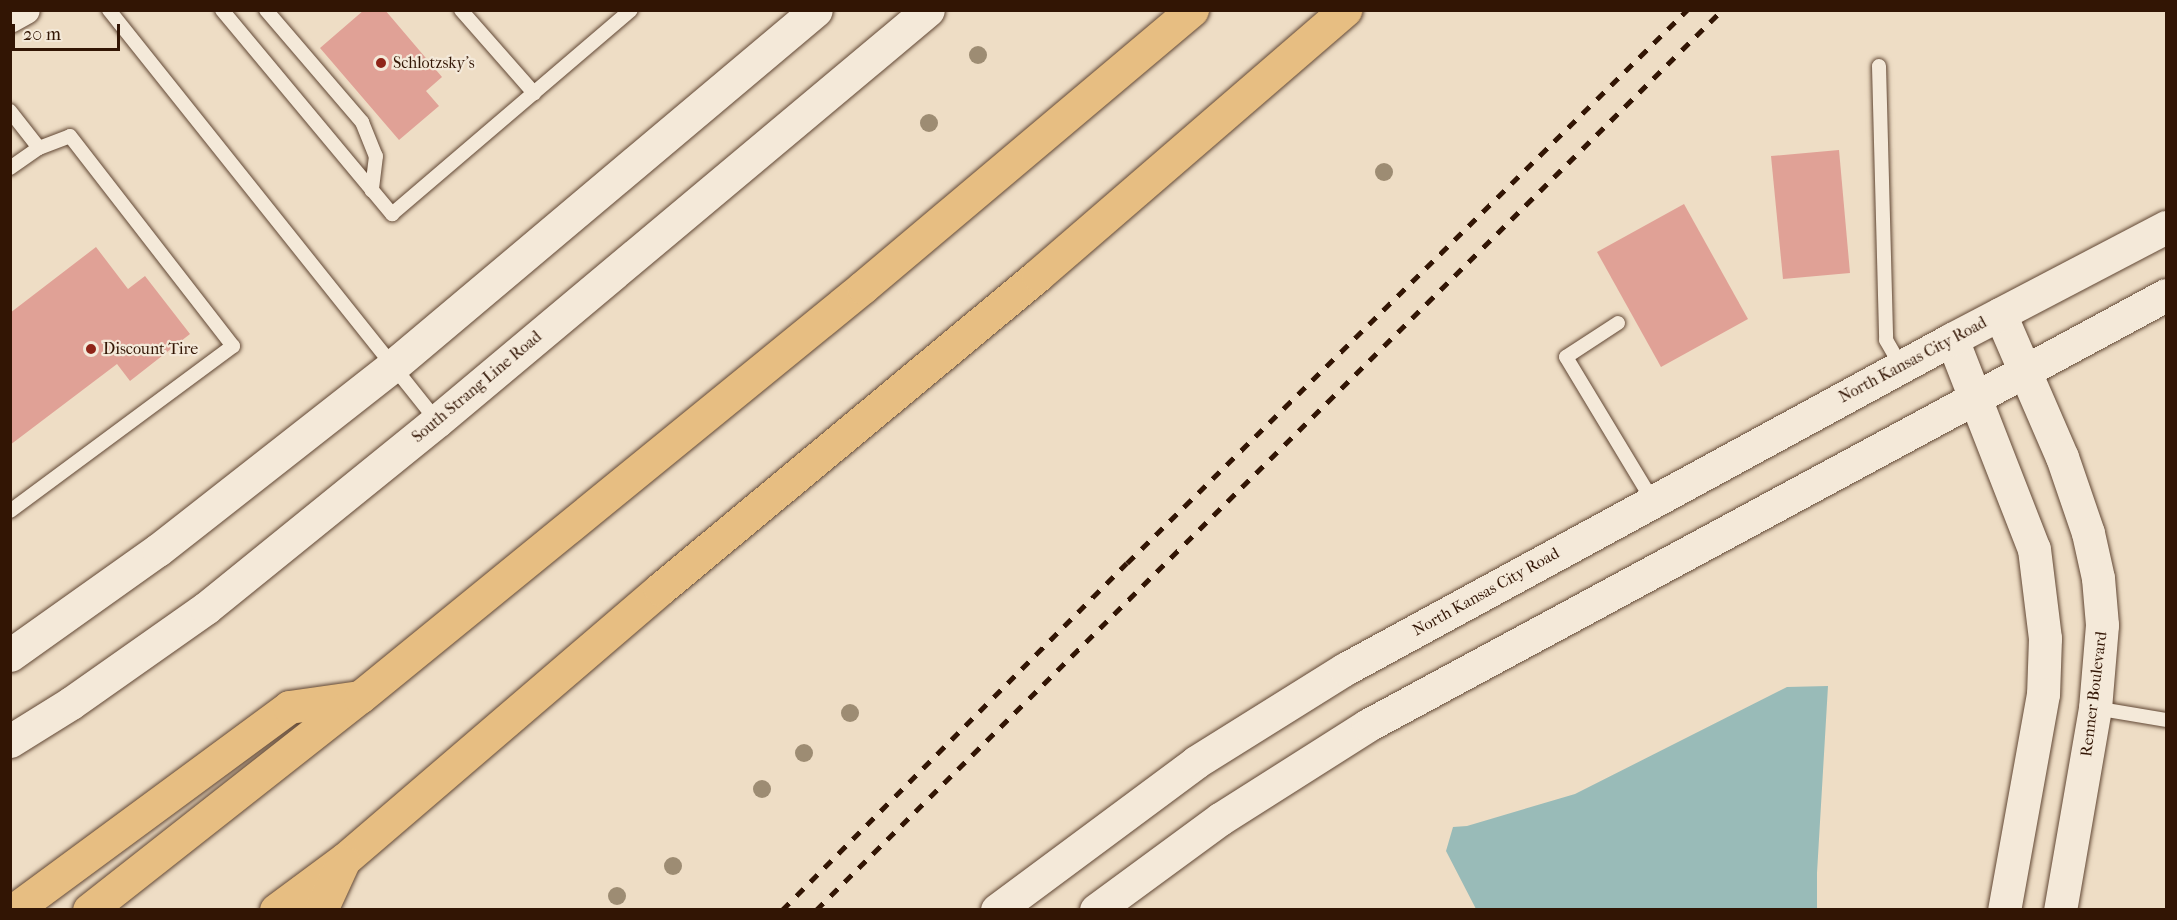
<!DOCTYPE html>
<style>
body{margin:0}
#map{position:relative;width:2177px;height:920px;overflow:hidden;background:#eeddc5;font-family:"IM FELL French Canon",serif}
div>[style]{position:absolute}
.water>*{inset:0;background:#99bbb8}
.building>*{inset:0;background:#e0a196}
.roads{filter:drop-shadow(0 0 2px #614734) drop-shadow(0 0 2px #614734)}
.lane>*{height:14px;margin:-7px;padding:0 7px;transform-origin:7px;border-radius:7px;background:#f4e9d9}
.street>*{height:28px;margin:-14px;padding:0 14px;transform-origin:14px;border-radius:14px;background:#f4e9d9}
.secondary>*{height:33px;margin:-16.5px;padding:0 16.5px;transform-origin:16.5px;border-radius:16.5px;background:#f4e9d9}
.highway>*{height:33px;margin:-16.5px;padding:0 16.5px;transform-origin:16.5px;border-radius:16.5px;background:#e7be82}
.rail>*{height:4.5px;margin-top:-2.25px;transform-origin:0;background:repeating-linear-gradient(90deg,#321504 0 10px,transparent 0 20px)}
.trees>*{width:18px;height:18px;margin:-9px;border-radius:50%;background:#9d8c73}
.dots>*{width:16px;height:16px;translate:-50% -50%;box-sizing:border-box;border:3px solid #f4e9d9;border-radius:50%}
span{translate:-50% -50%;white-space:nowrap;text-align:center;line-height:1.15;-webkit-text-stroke:4.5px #f4e9d9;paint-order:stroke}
.poi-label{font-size:16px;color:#321504}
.left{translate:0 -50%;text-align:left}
.street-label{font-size:16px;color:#321504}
.frame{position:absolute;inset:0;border:12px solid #321504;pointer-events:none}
.scale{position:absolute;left:12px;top:24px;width:108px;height:27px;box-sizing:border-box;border:3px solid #321504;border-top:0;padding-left:8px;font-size:18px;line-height:21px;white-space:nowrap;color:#321504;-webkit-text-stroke:4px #f4e9d9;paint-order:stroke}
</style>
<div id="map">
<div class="water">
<div style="clip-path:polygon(1828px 686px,1817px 873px,1817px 909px,1476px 909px,1446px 851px,1453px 827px,1467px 826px,1575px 794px,1787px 687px)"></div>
</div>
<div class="building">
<div style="clip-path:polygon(364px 10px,385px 10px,442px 77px,426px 91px,439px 106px,399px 140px,320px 48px)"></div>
<div style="clip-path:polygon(1839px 150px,1850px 273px,1783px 279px,1771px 156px)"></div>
<div style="clip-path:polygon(1684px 204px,1748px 319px,1661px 367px,1597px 252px)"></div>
<div style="clip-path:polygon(96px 247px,128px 289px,145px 276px,190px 334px,130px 381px,117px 364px,10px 445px,10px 313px)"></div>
</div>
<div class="roads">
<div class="lane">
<div style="left:109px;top:10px;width:526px;rotate:51.41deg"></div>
<div style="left:222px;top:10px;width:266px;rotate:50.2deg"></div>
<div style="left:392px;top:214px;width:314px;rotate:-40.5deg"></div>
<div style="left:266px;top:10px;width:148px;rotate:49.4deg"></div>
<div style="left:362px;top:122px;width:37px;rotate:68deg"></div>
<div style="left:376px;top:156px;width:35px;rotate:97deg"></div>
<div style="left:461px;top:10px;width:111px;rotate:48.7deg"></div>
<div style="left:1879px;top:66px;width:274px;rotate:88.5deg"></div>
<div style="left:1886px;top:340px;width:30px;rotate:60deg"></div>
<div style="left:10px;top:111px;width:47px;rotate:51.9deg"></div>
<div style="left:10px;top:168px;width:35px;rotate:-35deg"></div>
<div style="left:39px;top:148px;width:33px;rotate:-21deg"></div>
<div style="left:70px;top:136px;width:266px;rotate:52.2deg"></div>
<div style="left:233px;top:346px;width:277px;rotate:143.5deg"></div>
<div style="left:1618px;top:323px;width:62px;rotate:146.8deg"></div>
<div style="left:1566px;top:357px;width:168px;rotate:58.9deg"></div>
<div style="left:2095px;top:708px;width:72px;rotate:9.6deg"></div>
</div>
<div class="street">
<div style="left:10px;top:19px;width:18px;rotate:-29deg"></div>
</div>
<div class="secondary">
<div style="left:2000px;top:314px;width:156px;rotate:66.6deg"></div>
<div style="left:2062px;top:457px;width:80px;rotate:71.1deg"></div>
<div style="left:2088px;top:533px;width:46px;rotate:77.5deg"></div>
<div style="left:2098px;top:578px;width:47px;rotate:85.1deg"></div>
<div style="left:2102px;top:625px;width:83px;rotate:94.8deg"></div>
<div style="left:2095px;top:708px;width:205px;rotate:99.8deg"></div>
<div style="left:1952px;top:339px;width:225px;rotate:68.7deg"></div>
<div style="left:2034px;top:549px;width:90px;rotate:83deg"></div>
<div style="left:2045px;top:638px;width:56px;rotate:92deg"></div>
<div style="left:2043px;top:694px;width:219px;rotate:100.2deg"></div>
<div style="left:10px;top:655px;width:181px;rotate:-35.4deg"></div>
<div style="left:158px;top:550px;width:300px;rotate:-38.1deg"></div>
<div style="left:394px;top:365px;width:551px;rotate:-40.07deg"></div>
<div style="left:10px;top:741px;width:72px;rotate:-31.9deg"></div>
<div style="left:71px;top:703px;width:165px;rotate:-35.1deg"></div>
<div style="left:206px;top:608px;width:297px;rotate:-39deg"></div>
<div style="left:437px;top:421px;width:640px;rotate:-39.93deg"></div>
<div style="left:997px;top:910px;width:248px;rotate:-36.6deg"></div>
<div style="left:1196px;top:762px;width:176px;rotate:-32deg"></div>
<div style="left:1345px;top:669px;width:691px;rotate:-28.53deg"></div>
<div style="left:1952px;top:339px;width:242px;rotate:-27.6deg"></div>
<div style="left:1096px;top:910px;width:154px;rotate:-36.3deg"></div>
<div style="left:1220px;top:819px;width:175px;rotate:-32.4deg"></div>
<div style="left:1368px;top:725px;width:906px;rotate:-28.32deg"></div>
</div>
<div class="highway">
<div style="left:14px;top:910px;width:342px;rotate:-36.4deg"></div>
<div style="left:289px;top:707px;width:71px;rotate:-8.1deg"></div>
<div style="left:89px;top:910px;width:345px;rotate:-38.2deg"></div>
<div style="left:360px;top:697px;width:649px;rotate:-39.18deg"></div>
<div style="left:863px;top:287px;width:430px;rotate:-40.1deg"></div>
<div style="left:276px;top:910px;width:86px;rotate:-36.5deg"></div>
<div style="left:345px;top:859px;width:415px;rotate:-40.6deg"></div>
<div style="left:660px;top:589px;width:491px;rotate:-39.7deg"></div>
<div style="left:1038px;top:275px;width:406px;rotate:-40.8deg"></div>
<div style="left:321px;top:910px;width:53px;rotate:-65.4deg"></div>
</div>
</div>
<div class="rail">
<div style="left:782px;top:910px;width:489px;rotate:-45.2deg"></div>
<div style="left:1127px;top:563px;width:787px;rotate:-44.64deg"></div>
<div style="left:816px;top:910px;width:1277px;rotate:-44.81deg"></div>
</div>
<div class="trees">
<div style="left:978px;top:55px"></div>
<div style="left:929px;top:123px"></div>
<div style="left:1384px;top:172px"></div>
<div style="left:850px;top:713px"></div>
<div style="left:804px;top:753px"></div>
<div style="left:762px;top:789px"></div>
<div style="left:673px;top:866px"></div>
<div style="left:617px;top:896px"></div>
</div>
<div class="dots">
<div style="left:381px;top:63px;background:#8f2418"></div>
<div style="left:91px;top:349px;background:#8f2418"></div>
</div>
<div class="poi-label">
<span class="left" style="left:393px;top:63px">Schlotzsky's</span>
<span class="left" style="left:103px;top:349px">Discount Tire</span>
</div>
<div class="street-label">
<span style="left:1913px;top:360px;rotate:-28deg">North Kansas City Road</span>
<span style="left:477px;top:387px;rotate:-40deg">South Strang Line Road</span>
<span style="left:1486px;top:592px;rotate:-29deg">North Kansas City Road</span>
<span style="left:2094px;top:694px;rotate:-83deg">Renner Boulevard</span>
</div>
<div class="frame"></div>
<div class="scale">20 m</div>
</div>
